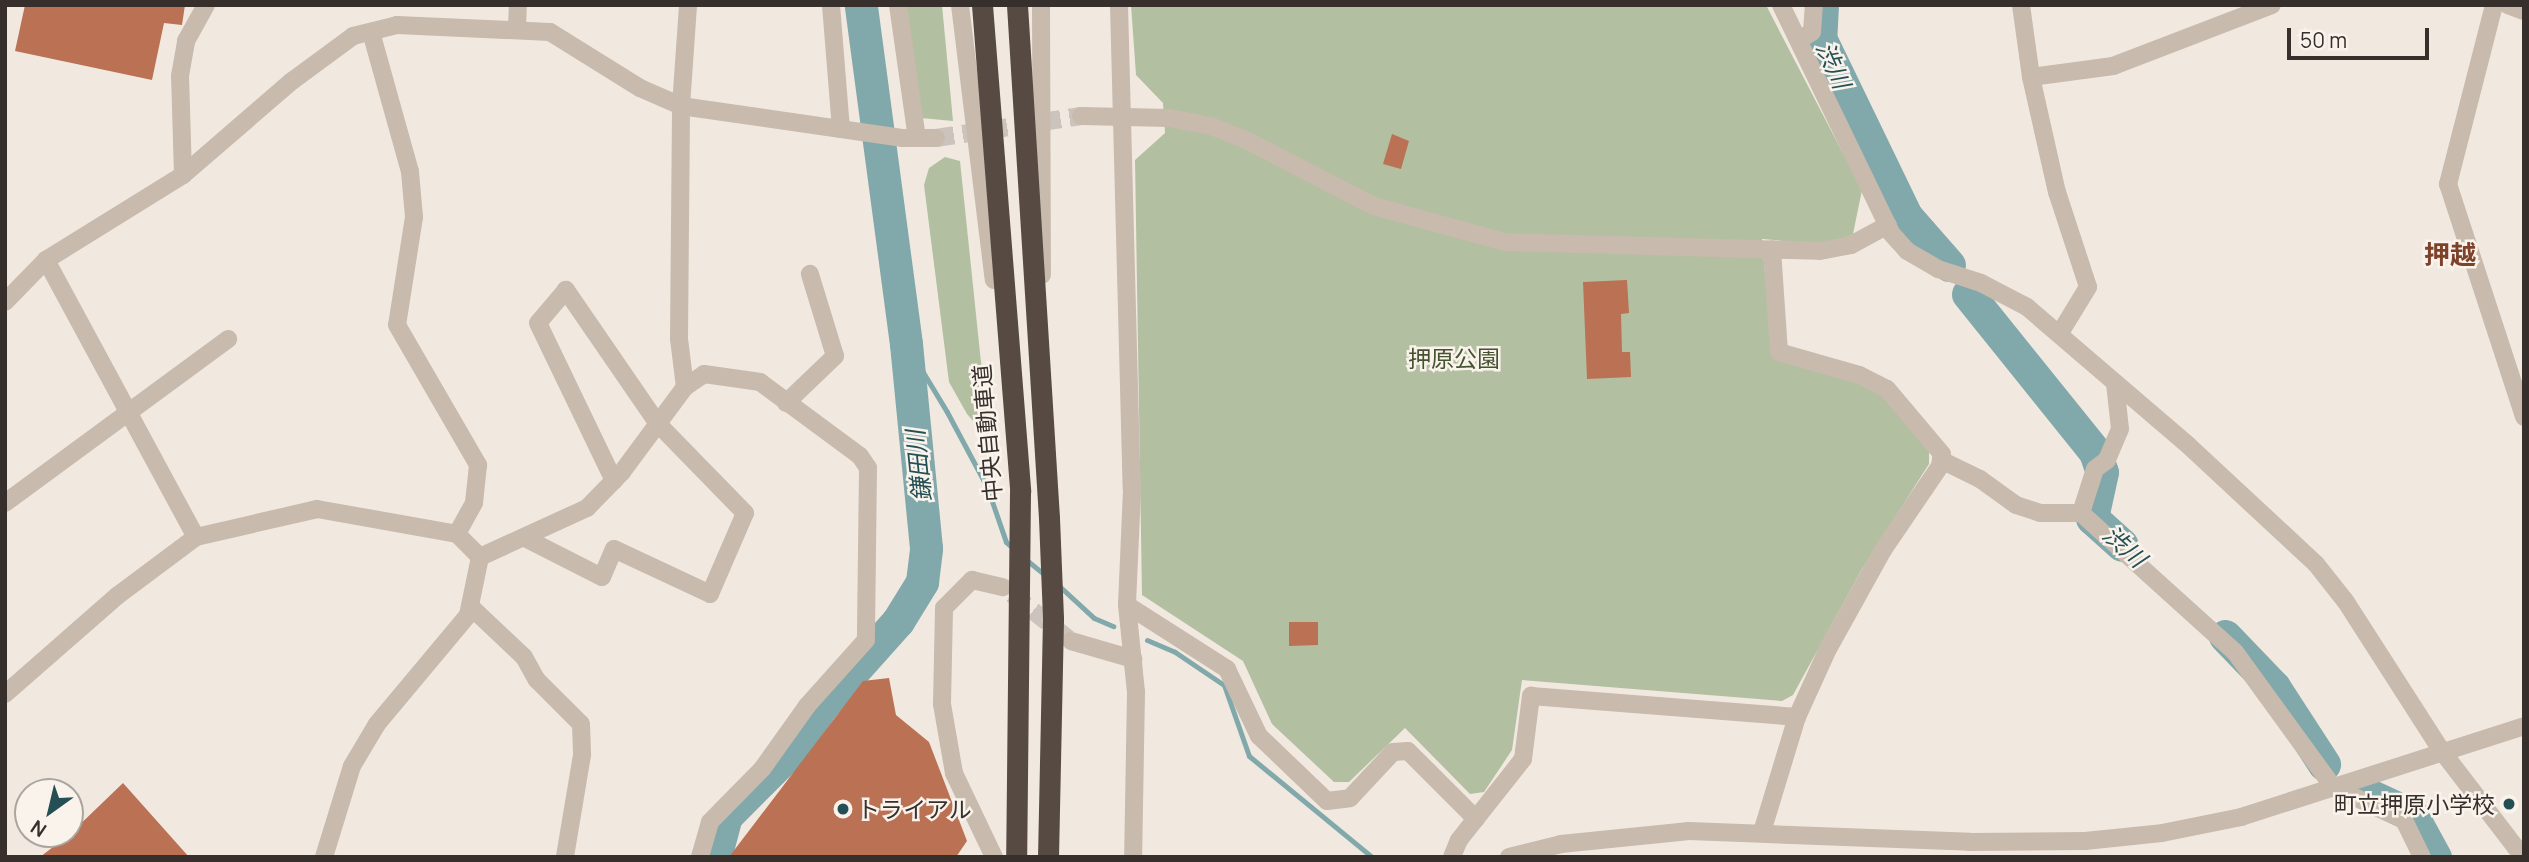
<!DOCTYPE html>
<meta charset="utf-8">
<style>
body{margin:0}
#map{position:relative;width:2529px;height:862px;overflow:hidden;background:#f1e9e0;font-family:Manrope,"Noto Sans JP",sans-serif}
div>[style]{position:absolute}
.green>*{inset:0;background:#b3bfa1}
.stream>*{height:5px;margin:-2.5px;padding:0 2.5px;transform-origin:2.5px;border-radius:2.5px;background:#81a8ab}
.river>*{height:33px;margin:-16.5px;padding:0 16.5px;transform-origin:16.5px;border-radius:16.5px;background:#81a8ab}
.building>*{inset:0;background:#ba7154}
.minor-tunnel>*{height:18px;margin-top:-9px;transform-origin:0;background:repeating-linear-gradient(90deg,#ccc4bc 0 18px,transparent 0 27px)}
.minor>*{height:18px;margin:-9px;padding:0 9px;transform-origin:9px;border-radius:9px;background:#c8baac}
.highway>*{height:21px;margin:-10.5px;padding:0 10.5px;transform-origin:10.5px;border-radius:10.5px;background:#574a43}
.dots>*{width:19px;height:19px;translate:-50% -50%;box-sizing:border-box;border:4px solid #f9f3ec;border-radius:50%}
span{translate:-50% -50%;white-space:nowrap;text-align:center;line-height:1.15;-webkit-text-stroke:5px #f9f3ec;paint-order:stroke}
.park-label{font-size:23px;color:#455331}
.street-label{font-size:23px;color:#372f2b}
.poi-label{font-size:23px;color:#372f2b}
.right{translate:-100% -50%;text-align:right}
.left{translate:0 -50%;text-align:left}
.water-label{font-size:24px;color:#244f55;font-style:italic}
.quarter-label{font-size:26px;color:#7e422b;font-weight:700}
.frame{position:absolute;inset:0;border:7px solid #372f2b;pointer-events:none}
.north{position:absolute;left:14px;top:778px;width:70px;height:70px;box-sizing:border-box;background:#f9f3ec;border:2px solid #aba59f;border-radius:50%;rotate:214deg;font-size:19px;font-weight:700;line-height:28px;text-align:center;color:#372f2b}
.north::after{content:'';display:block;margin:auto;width:24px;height:32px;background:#244f55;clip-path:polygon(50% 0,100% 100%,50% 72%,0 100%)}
.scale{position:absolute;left:2287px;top:28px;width:142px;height:32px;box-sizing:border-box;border:4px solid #372f2b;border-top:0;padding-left:9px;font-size:21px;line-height:24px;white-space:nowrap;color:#372f2b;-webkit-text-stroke:5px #f9f3ec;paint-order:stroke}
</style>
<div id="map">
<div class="green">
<div style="clip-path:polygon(905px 5px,942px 5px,953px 121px,921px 118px)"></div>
<div style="clip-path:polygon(1131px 5px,1766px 5px,1862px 190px,1853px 234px,1830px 245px,1762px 239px,1772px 355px,1865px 383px,1887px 394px,1929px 450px,1929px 464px,1862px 569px,1793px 695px,1782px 701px,1522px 680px,1512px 750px,1484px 792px,1470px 794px,1405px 728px,1349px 782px,1334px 782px,1272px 724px,1243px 661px,1142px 595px,1135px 160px,1165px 133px,1163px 103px,1136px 75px)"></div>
<div style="clip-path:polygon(945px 157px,960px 161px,989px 439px,967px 414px,949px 382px,924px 185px,929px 168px)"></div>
</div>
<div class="stream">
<div style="left:906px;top:344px;width:79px;rotate:58.9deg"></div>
<div style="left:947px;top:412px;width:85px;rotate:61.9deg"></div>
<div style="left:987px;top:487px;width:58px;rotate:70.9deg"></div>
<div style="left:1006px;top:542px;width:11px;rotate:41deg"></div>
<div style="left:1024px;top:558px;width:26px;rotate:39deg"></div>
<div style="left:1057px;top:584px;width:50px;rotate:42.6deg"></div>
<div style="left:1094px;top:618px;width:21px;rotate:23deg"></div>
<div style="left:1147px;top:640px;width:30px;rotate:23deg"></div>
<div style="left:1175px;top:652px;width:59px;rotate:34deg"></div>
<div style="left:1224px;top:685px;width:75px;rotate:70.6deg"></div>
<div style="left:1249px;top:756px;width:159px;rotate:39.4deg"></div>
</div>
<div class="river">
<div style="left:1822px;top:5px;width:33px;rotate:93deg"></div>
<div style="left:1820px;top:38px;width:198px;rotate:64.2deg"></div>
<div style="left:1906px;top:216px;width:65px;rotate:48.7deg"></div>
<div style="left:1968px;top:294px;width:203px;rotate:51.2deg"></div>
<div style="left:2095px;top:452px;width:21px;rotate:71deg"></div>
<div style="left:2102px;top:472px;width:47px;rotate:102.3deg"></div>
<div style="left:2092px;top:518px;width:40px;rotate:42deg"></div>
<div style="left:2225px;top:636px;width:71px;rotate:46.1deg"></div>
<div style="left:2274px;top:687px;width:92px;rotate:57deg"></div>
<div style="left:2369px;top:795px;width:47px;rotate:24.9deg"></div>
<div style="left:2412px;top:815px;width:48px;rotate:61.3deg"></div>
<div style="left:715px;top:857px;width:42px;rotate:-75deg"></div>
<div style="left:726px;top:816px;width:88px;rotate:-45deg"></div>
<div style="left:788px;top:754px;width:59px;rotate:-54.7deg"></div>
<div style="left:822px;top:706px;width:114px;rotate:-48.2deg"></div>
<div style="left:898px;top:621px;width:46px;rotate:-58.4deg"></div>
<div style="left:922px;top:582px;width:34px;rotate:-83deg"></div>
<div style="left:926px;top:548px;width:205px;rotate:-95.6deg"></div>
<div style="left:906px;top:344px;width:342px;rotate:-97.6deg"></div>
</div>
<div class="building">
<div style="clip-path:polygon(25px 5px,185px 5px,182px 25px,164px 23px,152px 80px,15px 51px)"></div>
<div style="clip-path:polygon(1392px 134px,1409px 141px,1401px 169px,1383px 164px)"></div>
<div style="clip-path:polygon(1627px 280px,1629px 313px,1621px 314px,1622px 352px,1630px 352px,1631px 377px,1587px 379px,1583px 282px)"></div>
<div style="clip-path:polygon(1289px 622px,1318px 622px,1318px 645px,1289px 646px)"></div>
<div style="clip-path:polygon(889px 678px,896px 715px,929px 742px,967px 841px,956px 857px,729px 857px,863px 681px)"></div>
<div style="clip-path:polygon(123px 783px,189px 857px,40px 857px,70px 834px)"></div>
</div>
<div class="minor-tunnel">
<div style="left:936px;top:138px;width:147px;rotate:-8.6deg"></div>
<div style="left:1012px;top:594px;width:75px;rotate:38.5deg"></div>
</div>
<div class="minor">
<div style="left:831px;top:5px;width:124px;rotate:85.4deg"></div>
<div style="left:898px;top:5px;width:134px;rotate:81.9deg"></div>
<div style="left:960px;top:5px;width:277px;rotate:83deg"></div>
<div style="left:1041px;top:5px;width:270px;rotate:89.8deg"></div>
<div style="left:1119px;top:5px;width:485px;rotate:88.5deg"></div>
<div style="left:1132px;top:490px;width:115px;rotate:92.5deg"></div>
<div style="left:1127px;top:605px;width:87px;rotate:84.1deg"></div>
<div style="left:1136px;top:692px;width:165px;rotate:91deg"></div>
<div style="left:1781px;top:5px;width:253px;rotate:64.2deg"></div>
<div style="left:1891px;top:233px;width:24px;rotate:48deg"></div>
<div style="left:1907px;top:251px;width:36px;rotate:30deg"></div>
<div style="left:1938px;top:269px;width:45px;rotate:18deg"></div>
<div style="left:1981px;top:283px;width:52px;rotate:27.6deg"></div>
<div style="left:2027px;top:307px;width:213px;rotate:40.6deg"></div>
<div style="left:2189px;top:446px;width:173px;rotate:42.9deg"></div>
<div style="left:2316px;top:564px;width:48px;rotate:51.7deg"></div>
<div style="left:2346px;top:602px;width:176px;rotate:57.3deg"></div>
<div style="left:2441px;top:750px;width:135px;rotate:52.5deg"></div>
<div style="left:2021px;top:5px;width:73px;rotate:82.1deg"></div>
<div style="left:2031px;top:77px;width:118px;rotate:77.3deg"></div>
<div style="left:2057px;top:192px;width:100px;rotate:71.9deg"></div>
<div style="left:2088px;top:287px;width:54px;rotate:121.3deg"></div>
<div style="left:2494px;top:5px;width:185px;rotate:104.4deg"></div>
<div style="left:2448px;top:184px;width:245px;rotate:71.9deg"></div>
<div style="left:2508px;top:5px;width:17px;rotate:21deg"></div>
<div style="left:517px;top:29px;width:24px;rotate:-88deg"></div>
<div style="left:371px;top:32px;width:145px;rotate:74.4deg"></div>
<div style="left:410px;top:172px;width:45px;rotate:84.9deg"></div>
<div style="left:414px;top:217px;width:109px;rotate:98.9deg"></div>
<div style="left:397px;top:325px;width:162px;rotate:59.9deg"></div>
<div style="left:478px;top:465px;width:38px;rotate:96deg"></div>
<div style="left:474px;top:503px;width:35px;rotate:119deg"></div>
<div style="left:1799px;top:40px;width:15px;rotate:-32deg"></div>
<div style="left:1812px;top:32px;width:27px;rotate:-86deg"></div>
<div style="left:2031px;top:77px;width:83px;rotate:-7.6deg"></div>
<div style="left:2113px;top:66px;width:170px;rotate:-21deg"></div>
<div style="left:1081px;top:116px;width:88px;rotate:1.3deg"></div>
<div style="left:1169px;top:118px;width:43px;rotate:10.8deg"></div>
<div style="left:1211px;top:126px;width:40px;rotate:22deg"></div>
<div style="left:1248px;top:141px;width:142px;rotate:27.3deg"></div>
<div style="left:1374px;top:206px;width:136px;rotate:15.4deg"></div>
<div style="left:1505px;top:242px;width:315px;rotate:1.6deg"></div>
<div style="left:1820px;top:251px;width:32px;rotate:-11deg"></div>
<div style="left:1851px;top:245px;width:42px;rotate:-28.4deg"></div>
<div style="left:183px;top:175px;width:99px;rotate:-91.7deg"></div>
<div style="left:180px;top:76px;width:36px;rotate:-80deg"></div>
<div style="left:186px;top:41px;width:41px;rotate:-60.9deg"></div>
<div style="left:46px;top:260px;width:315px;rotate:61.6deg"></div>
<div style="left:5px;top:302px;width:59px;rotate:-45.7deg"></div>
<div style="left:46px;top:260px;width:161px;rotate:-31.8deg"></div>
<div style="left:183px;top:175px;width:144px;rotate:-40.8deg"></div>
<div style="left:292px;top:81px;width:76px;rotate:-36.4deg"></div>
<div style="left:353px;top:36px;width:45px;rotate:-14deg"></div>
<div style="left:397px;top:25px;width:153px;rotate:2.6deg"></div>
<div style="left:550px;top:32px;width:106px;rotate:31.9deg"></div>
<div style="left:640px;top:88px;width:45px;rotate:23.7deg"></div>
<div style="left:681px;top:106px;width:223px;rotate:8.2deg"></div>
<div style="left:902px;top:138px;width:34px"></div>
<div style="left:2115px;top:383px;width:46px;rotate:83.8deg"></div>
<div style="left:2120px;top:429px;width:34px;rotate:113deg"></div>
<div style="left:2107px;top:460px;width:15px;rotate:143deg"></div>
<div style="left:2095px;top:469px;width:46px;rotate:107.7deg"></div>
<div style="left:2081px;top:513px;width:207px;rotate:42.1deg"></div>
<div style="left:2235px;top:652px;width:167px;rotate:54deg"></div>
<div style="left:2333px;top:787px;width:78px;rotate:24.9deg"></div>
<div style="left:2404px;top:820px;width:41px;rotate:64.1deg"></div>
<div style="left:685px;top:387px;width:23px;rotate:-34deg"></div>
<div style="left:704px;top:374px;width:57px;rotate:8.1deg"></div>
<div style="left:760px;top:382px;width:124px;rotate:36.5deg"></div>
<div style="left:860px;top:456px;width:14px;rotate:56deg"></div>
<div style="left:868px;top:468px;width:172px;rotate:90.7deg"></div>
<div style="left:866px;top:640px;width:89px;rotate:131.8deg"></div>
<div style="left:807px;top:706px;width:77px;rotate:125.5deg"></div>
<div style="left:762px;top:769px;width:74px;rotate:134.5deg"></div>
<div style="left:710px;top:822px;width:36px;rotate:106deg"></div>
<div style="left:786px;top:403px;width:68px;rotate:-43.8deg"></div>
<div style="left:835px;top:356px;width:86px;rotate:-107deg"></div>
<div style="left:1941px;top:460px;width:43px;rotate:26deg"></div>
<div style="left:1980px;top:479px;width:44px;rotate:35.8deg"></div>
<div style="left:2016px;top:505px;width:25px;rotate:18deg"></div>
<div style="left:2040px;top:513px;width:41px"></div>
<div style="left:5px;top:503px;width:277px;rotate:-36.3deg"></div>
<div style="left:525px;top:538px;width:86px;rotate:26.9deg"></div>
<div style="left:602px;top:577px;width:30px;rotate:-67deg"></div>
<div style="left:614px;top:549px;width:106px;rotate:25.1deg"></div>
<div style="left:710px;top:594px;width:88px;rotate:-66.6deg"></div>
<div style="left:745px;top:513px;width:124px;rotate:-134.3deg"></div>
<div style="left:658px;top:424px;width:163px;rotate:-124.5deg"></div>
<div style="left:566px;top:290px;width:43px;rotate:130.3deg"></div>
<div style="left:538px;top:323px;width:175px;rotate:64.3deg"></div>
<div style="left:1127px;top:605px;width:119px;rotate:32.6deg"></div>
<div style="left:1227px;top:669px;width:74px;rotate:64.5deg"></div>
<div style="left:1259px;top:736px;width:94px;rotate:43.7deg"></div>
<div style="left:1327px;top:801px;width:23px;rotate:-7deg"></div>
<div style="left:1350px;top:798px;width:63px;rotate:-46.9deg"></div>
<div style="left:1393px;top:752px;width:15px;rotate:-4deg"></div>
<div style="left:1408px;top:751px;width:96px;rotate:45deg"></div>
<div style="left:470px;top:606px;width:74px;rotate:43.4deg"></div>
<div style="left:524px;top:657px;width:26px;rotate:61deg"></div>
<div style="left:537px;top:680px;width:62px;rotate:45deg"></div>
<div style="left:581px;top:724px;width:31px;rotate:88deg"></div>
<div style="left:582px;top:755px;width:103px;rotate:99.5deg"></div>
<div style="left:1071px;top:641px;width:65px;rotate:16.2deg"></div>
<div style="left:5px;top:694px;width:149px;rotate:-41.2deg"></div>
<div style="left:117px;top:596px;width:99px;rotate:-36.8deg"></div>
<div style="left:196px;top:537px;width:124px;rotate:-13deg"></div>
<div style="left:317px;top:509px;width:142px;rotate:10.1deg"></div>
<div style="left:457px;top:534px;width:33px;rotate:45deg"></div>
<div style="left:1762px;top:832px;width:120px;rotate:-73.1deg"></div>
<div style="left:1797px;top:717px;width:72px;rotate:-65.6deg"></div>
<div style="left:1827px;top:651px;width:115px;rotate:-61deg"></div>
<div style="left:1883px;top:550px;width:102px;rotate:-55.8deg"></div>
<div style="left:1940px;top:466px;width:12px;rotate:-81deg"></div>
<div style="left:1942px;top:454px;width:85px;rotate:-130.2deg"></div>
<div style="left:1887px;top:389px;width:31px;rotate:-153deg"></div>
<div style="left:1859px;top:375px;width:83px;rotate:-164deg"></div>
<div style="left:1779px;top:352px;width:103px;rotate:-93.9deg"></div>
<div style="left:324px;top:857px;width:95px;rotate:-72.9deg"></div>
<div style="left:352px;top:766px;width:49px;rotate:-59.2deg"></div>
<div style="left:377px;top:724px;width:142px;rotate:-50.1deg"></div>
<div style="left:468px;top:615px;width:59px;rotate:-78.3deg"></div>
<div style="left:480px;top:557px;width:118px;rotate:-24.6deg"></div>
<div style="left:587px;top:508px;width:50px;rotate:-45.8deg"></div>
<div style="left:622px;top:472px;width:106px;rotate:-53.5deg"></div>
<div style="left:685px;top:387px;width:48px;rotate:-97.1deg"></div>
<div style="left:679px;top:339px;width:233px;rotate:-89.5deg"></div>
<div style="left:681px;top:106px;width:101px;rotate:-86deg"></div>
<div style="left:994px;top:857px;width:93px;rotate:-115.5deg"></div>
<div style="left:954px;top:773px;width:70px;rotate:-99.9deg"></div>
<div style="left:942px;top:704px;width:96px;rotate:-88.8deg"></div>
<div style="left:944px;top:608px;width:40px;rotate:-45deg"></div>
<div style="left:972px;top:580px;width:32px;rotate:13deg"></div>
<div style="left:1452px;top:857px;width:18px;rotate:-68deg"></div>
<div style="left:1459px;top:840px;width:103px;rotate:-51.7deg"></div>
<div style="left:1523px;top:759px;width:64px;rotate:-82.8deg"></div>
<div style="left:1531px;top:696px;width:267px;rotate:4.5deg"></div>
<div style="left:1509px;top:857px;width:54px;rotate:-14deg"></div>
<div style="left:1561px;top:844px;width:129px;rotate:-5.8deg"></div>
<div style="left:1689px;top:831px;width:281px;rotate:2.2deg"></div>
<div style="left:1970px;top:842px;width:115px;rotate:-0.5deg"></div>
<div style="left:2085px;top:841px;width:77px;rotate:-5.9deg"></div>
<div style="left:2162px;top:833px;width:81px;rotate:-11.4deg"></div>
<div style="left:2241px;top:817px;width:297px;rotate:-17.8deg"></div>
</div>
<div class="highway">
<div style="left:982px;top:5px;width:488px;rotate:85.5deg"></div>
<div style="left:1020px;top:492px;width:365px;rotate:90.6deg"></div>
<div style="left:1017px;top:5px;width:514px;rotate:86.43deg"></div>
<div style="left:1049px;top:518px;width:101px;rotate:87.7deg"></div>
<div style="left:1053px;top:619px;width:238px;rotate:91.2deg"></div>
</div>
<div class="dots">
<div style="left:2509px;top:804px;background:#244f55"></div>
<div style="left:843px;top:809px;background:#244f55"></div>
</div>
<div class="park-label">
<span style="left:1454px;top:358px">押原公園</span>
</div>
<div class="street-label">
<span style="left:987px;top:433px;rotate:-95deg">中央自動車道</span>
</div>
<div class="poi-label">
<span class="right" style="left:2495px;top:804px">町立押原小学校</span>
<span class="left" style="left:857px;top:809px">トライアル</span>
</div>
<div class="water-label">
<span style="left:1834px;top:65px;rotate:66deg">渋川</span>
<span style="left:918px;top:466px;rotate:-96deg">鎌田川</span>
<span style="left:2125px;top:546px;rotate:42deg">渋川</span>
</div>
<div class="quarter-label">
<span style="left:2450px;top:255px">押越</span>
</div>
<div class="frame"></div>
<div class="north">N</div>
<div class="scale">50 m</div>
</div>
